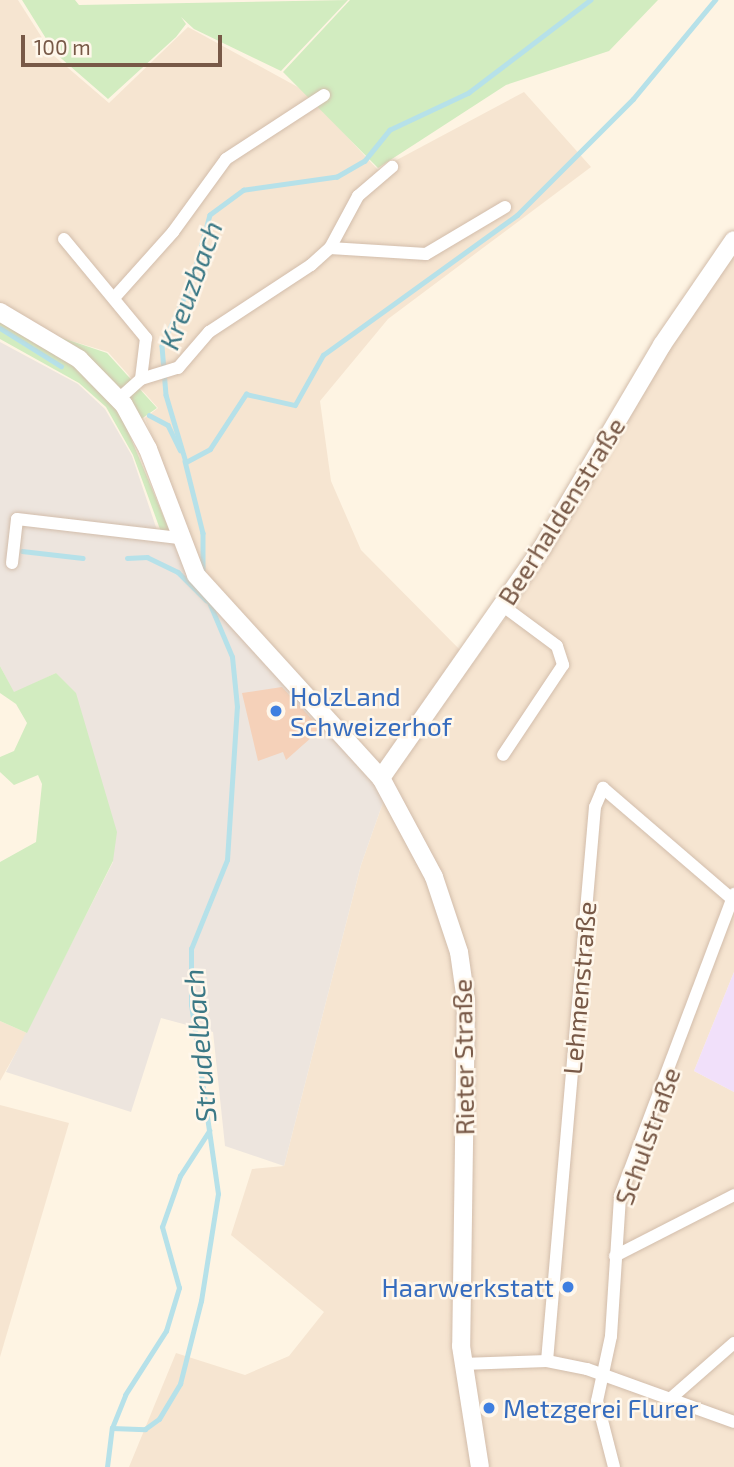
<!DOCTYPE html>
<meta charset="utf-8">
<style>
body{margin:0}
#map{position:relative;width:734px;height:1467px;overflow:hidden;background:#fef4e3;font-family:"Exo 2",sans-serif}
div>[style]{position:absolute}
.residential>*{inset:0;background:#f6e5d1}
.industrial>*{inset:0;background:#ede5de}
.education>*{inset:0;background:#f1e0fa}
.green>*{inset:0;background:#d2ecc0}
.stream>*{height:4.5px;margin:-2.25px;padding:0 2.25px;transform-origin:2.25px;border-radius:2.25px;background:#b6e1e9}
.building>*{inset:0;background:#f5d1b9}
.roads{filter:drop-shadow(0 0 2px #d2bdab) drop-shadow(0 0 2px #d2bdab)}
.street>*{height:12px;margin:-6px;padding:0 6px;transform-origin:6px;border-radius:6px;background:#fff}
.secondary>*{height:18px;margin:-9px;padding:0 9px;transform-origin:9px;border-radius:9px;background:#fff}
.dots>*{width:19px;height:19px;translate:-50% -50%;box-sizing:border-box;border:4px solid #fff7eb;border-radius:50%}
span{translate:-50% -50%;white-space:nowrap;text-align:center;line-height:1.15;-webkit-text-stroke:5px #fff7eb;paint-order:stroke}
.street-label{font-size:26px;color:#785947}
.shop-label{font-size:26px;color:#366cbe}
.left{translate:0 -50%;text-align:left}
.right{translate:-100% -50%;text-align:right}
.water-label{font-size:28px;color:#3c7986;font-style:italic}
.scale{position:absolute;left:21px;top:35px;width:201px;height:32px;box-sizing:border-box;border:4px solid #785947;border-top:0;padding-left:9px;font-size:21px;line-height:24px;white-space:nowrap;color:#785947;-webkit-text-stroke:5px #fff7eb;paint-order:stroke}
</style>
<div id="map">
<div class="residential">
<div style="clip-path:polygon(0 0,18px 0,53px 55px,109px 103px,188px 27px,305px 91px,378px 170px,524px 92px,591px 167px,388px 319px,320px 401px,331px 481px,361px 550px,473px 663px,526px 590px,668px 349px,734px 252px,734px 972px,694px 1071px,734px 1092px,734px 1467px,129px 1467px,176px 1353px,245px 1375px,289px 1356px,324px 1312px,231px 1235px,252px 1169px,284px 1166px,361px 865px,387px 791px,206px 580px,145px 418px,158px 408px,108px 352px,39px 331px,0 307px)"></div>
<div style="clip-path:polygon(0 1021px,27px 1033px,0 1081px)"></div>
<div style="clip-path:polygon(0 1105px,69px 1123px,0 1357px)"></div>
</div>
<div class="industrial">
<div style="clip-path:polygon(0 342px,78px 384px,105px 409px,132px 456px,160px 539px,173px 542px,185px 569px,387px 791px,361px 865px,284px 1166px,225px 1146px,213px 1032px,161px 1018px,131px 1112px,6px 1072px,113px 862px,56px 673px,14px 693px,0 666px)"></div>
</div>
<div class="education">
<div style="clip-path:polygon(734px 972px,734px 1092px,694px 1071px)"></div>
</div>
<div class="green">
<div style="clip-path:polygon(22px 0,75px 0,79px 5px,348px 0,281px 71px,194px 29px,181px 17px,186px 24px,176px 37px,108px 99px,55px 53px)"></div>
<div style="clip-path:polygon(350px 0,658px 0,609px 51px,506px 85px,378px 168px,283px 72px)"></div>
<div style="clip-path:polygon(0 317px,107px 353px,157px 408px,127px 429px,170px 532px,161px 532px,133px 455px,106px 407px,79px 383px,0 339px)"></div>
<div style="clip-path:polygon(0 666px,14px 692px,56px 673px,76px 693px,117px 832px,113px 861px,27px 1033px,0 1021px,0 862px,36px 842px,42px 784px,38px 775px,14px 785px,0 772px,0 757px,14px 751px,27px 723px,16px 704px,0 693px)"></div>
</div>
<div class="stream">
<div style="left:591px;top:0;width:153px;rotate:142.7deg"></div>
<div style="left:469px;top:93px;width:87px;rotate:154.9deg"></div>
<div style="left:390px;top:130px;width:40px;rotate:129deg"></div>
<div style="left:365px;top:161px;width:32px;rotate:150deg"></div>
<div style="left:337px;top:177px;width:94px;rotate:172deg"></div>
<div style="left:244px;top:190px;width:42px;rotate:143.7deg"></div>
<div style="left:210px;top:215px;width:72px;rotate:105.4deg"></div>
<div style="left:191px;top:284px;width:68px;rotate:115.1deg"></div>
<div style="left:162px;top:346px;width:49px;rotate:85.3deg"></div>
<div style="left:166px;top:395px;width:70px;rotate:73.4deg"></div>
<div style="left:186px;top:462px;width:27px;rotate:-28deg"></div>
<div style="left:210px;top:449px;width:66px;rotate:-56.8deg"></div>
<div style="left:246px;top:394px;width:50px;rotate:12.7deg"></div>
<div style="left:295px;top:405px;width:57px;rotate:-60.8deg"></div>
<div style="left:323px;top:355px;width:239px;rotate:-35.8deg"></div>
<div style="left:517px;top:215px;width:164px;rotate:-45deg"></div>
<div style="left:633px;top:99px;width:129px;rotate:-50.4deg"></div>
<div style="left:0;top:328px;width:72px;rotate:31.9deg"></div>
<div style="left:149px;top:415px;width:21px;rotate:28deg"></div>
<div style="left:168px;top:425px;width:28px;rotate:64deg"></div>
<div style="left:185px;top:461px;width:74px;rotate:76deg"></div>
<div style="left:203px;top:533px;width:40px;rotate:90deg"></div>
<div style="left:22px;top:551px;width:61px;rotate:6.5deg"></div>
<div style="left:127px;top:558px;width:20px;rotate:-3deg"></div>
<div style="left:147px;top:557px;width:34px;rotate:26deg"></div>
<div style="left:178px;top:572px;width:40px;rotate:45deg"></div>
<div style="left:112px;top:1428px;width:33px;rotate:2deg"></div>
<div style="left:145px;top:1429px;width:17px;rotate:-36deg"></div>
<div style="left:159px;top:1419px;width:41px;rotate:-59deg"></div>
<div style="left:180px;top:1384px;width:86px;rotate:-75.8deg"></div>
<div style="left:201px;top:1301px;width:108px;rotate:-81deg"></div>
<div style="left:218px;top:1194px;width:191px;rotate:-98.1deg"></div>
<div style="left:191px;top:1005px;width:56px;rotate:-90deg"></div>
<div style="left:191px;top:949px;width:96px;rotate:-68deg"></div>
<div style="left:227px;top:860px;width:153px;rotate:-86.3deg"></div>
<div style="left:237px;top:707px;width:50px;rotate:-95.7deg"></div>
<div style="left:232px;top:657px;width:67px;rotate:-112.8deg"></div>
<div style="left:107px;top:1467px;width:39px;rotate:-83deg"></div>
<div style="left:112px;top:1428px;width:35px;rotate:-68deg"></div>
<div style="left:125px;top:1395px;width:76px;rotate:-57.4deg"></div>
<div style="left:166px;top:1331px;width:45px;rotate:-73.2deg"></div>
<div style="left:179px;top:1288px;width:63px;rotate:-105.6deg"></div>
<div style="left:162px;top:1227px;width:54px;rotate:-70.6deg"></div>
<div style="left:180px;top:1176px;width:54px;rotate:-57.2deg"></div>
</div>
<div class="building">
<div style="clip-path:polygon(282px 687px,321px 729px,286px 760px,283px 752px,258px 761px,242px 693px)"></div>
</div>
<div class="roads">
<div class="street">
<div style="left:64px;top:239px;width:129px;rotate:50.4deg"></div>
<div style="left:146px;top:338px;width:41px;rotate:97deg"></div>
<div style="left:141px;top:379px;width:30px;rotate:138deg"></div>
<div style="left:330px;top:248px;width:96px;rotate:3.6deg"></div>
<div style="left:426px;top:254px;width:92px;rotate:-30.7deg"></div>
<div style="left:114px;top:298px;width:89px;rotate:-48.2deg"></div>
<div style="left:173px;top:232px;width:90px;rotate:-54deg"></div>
<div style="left:226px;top:159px;width:117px;rotate:-33.1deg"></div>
<div style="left:141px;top:379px;width:39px;rotate:-17deg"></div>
<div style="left:178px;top:368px;width:48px;rotate:-49.3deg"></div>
<div style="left:209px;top:332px;width:122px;rotate:-33.3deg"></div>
<div style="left:311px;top:265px;width:25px;rotate:-42deg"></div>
<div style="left:330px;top:248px;width:59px;rotate:-61.7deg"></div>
<div style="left:358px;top:196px;width:45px;rotate:-40.5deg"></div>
<div style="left:12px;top:563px;width:44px;rotate:-83.5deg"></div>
<div style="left:17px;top:519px;width:163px;rotate:6.7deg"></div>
<div style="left:503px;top:606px;width:67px;rotate:36.5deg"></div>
<div style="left:557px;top:646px;width:20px;rotate:72deg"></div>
<div style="left:563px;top:665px;width:108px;rotate:123.7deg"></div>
<div style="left:615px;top:1256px;width:134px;rotate:-27.1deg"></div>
<div style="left:547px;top:1361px;width:556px;rotate:-85.05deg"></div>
<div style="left:595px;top:807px;width:21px;rotate:-67deg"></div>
<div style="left:603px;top:788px;width:170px;rotate:40.7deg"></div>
<div style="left:462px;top:1364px;width:85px;rotate:-2deg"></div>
<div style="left:547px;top:1361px;width:41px;rotate:11.3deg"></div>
<div style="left:587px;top:1369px;width:156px;rotate:19.8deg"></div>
<div style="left:670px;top:1399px;width:85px;rotate:-41.2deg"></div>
<div style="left:614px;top:1467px;width:68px;rotate:-104.4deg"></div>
<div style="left:597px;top:1401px;width:66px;rotate:-77.8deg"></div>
<div style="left:611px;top:1336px;width:140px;rotate:-86.3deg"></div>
<div style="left:620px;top:1196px;width:323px;rotate:-69.3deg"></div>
</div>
<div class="secondary">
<div style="left:0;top:312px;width:92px;rotate:30.7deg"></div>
<div style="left:79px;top:359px;width:64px;rotate:45.6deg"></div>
<div style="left:124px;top:405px;width:50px;rotate:61.4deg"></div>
<div style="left:148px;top:449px;width:135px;rotate:69.1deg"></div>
<div style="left:196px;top:575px;width:275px;rotate:47.7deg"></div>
<div style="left:381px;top:778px;width:112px;rotate:61.8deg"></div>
<div style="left:434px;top:877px;width:79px;rotate:71.6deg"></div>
<div style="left:459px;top:952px;width:49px;rotate:81.9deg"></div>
<div style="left:466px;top:1001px;width:345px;rotate:90.8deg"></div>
<div style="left:461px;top:1346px;width:122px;rotate:81.1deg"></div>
<div style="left:381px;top:778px;width:281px;rotate:-55deg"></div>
<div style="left:542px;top:548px;width:236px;rotate:-59.4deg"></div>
<div style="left:662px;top:345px;width:127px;rotate:-55.6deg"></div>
</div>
</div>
<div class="dots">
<div style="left:276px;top:711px;background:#3f7fe0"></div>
<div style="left:568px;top:1287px;background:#3f7fe0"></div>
<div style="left:489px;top:1408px;background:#3f7fe0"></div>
</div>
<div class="street-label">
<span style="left:561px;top:511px;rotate:-58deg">Beerhaldenstraße</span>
<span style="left:579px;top:988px;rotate:-85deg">Lehmenstraße</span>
<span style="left:463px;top:1057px;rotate:-91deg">Rieter Straße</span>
<span style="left:647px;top:1136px;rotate:-70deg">Schulstraße</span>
</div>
<div class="shop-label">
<span class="left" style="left:290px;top:711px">HolzLand<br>Schweizerhof</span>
<span class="right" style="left:554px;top:1287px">Haarwerkstatt</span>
<span class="left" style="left:503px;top:1408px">Metzgerei Flurer</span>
</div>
<div class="water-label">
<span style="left:190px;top:285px;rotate:-70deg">Kreuzbach</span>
<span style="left:199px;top:1046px;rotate:-95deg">Strudelbach</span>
</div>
<div class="scale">100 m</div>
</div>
